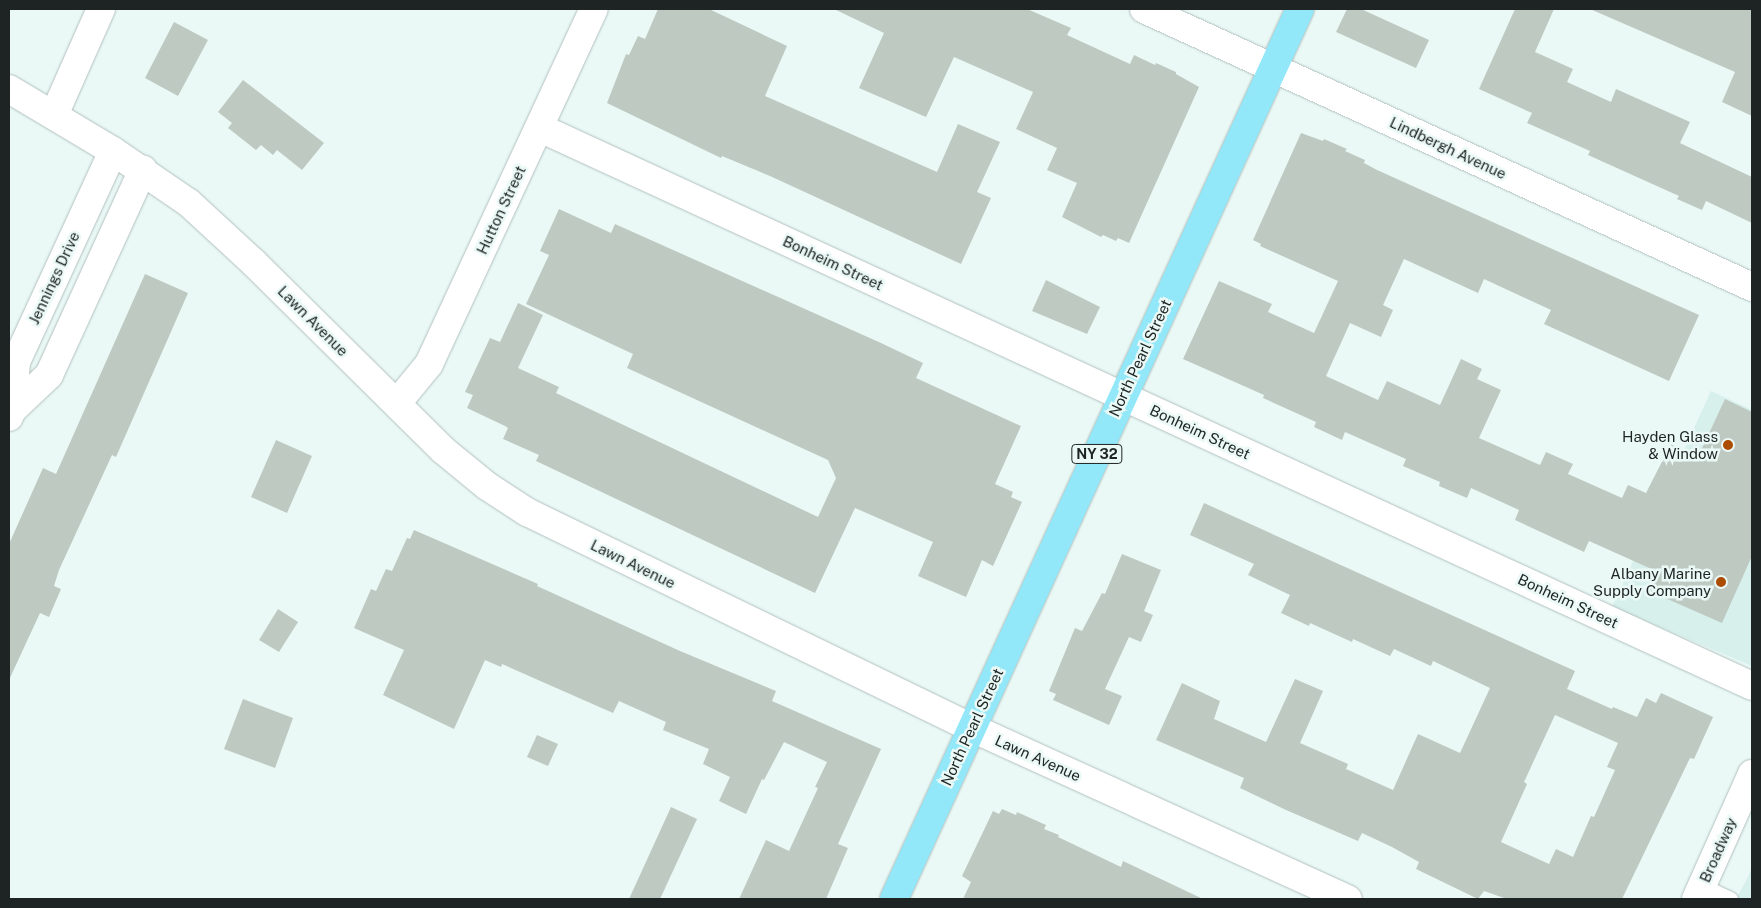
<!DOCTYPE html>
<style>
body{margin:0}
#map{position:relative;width:1761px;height:908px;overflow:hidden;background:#eaf9f6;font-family:"Public Sans",sans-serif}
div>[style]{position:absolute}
.built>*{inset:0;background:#d7f0ec}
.building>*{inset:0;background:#bec9c2}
.roads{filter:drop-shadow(0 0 1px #b2c0be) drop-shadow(0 0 1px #b2c0be)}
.service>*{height:15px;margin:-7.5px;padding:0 7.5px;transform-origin:7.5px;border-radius:7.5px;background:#fff}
.minor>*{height:28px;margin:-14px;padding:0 14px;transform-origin:14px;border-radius:14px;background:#fff}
.tertiary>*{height:28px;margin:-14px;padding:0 14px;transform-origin:14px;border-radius:14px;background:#fff}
.primary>*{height:28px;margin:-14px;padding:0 14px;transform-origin:14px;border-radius:14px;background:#92e7f8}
.dots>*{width:14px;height:14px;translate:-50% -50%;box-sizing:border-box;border:2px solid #eaf9f6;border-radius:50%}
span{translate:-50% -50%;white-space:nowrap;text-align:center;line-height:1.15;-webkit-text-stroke:5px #eaf9f6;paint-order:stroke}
.shield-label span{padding:1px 4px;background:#eaf9f6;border:1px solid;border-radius:4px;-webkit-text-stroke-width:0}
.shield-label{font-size:14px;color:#1e2423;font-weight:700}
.street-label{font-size:15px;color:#1e2423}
.poi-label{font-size:15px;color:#1e2423}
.right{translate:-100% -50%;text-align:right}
.frame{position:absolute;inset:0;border:10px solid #1e2423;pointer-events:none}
</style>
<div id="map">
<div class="built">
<div style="clip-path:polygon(1711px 391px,1752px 410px,1752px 666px,1612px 607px)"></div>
<div style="clip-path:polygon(1752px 867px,1752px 899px,1736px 899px,1748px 877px)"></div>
</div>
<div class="building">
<div style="clip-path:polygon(658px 9px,709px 9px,787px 46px,765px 96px,937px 172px,958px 124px,1000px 142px,977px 192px,991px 198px,961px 264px,770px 176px,722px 156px,721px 158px,607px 103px,626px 54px,629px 55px,638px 36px,645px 39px)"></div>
<div style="clip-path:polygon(834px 9px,1027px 9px,1071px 28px,1067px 35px,1130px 64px,1134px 55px,1155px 65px,1156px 63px,1176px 72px,1176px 74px,1199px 87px,1129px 243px,1118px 238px,1116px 241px,1103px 235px,1101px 237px,1062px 217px,1077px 183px,1047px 170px,1057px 148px,1016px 129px,1033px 92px,954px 57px,926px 117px,859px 88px,884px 33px)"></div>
<div style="clip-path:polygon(1347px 9px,1361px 9px,1429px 40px,1416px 68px,1336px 32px)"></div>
<div style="clip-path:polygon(1515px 9px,1554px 9px,1535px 52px,1573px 69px,1567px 82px,1611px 102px,1616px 89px,1690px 122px,1680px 143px,1752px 177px,1752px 223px,1706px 201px,1702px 210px,1677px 199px,1679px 196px,1588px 155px,1590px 151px,1527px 123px,1532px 113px,1479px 89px)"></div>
<div style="clip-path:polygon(1590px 9px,1752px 9px,1752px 116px,1722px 102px,1735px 72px)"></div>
<div style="clip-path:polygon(174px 22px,208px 40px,178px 96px,145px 78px)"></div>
<div style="clip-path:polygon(243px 80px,324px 143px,302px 170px,277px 150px,273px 155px,261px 145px,256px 150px,228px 128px,232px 123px,218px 112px)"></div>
<div style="clip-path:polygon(1301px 133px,1323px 141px,1324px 139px,1347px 149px,1345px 151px,1365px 160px,1364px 163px,1377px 170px,1699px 315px,1669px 381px,1544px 324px,1551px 310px,1484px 279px,1478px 293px,1404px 259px,1383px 305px,1393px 310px,1381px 337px,1350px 323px,1326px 376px,1378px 400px,1387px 381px,1440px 405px,1461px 359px,1482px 369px,1477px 379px,1501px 390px,1479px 438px,1540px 465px,1546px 452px,1573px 464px,1568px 474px,1622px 498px,1628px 485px,1646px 493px,1671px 444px,1698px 457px,1725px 399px,1752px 412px,1752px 556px,1722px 623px,1647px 590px,1656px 571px,1589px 541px,1584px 552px,1515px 520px,1519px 510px,1471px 488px,1467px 498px,1439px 486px,1440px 482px,1403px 466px,1406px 459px,1345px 432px,1342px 440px,1314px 427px,1316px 422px,1263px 398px,1264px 395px,1183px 359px,1219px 281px,1272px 304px,1268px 312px,1314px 333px,1338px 281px,1260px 246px,1261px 244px,1253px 240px)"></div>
<div style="clip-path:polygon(559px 209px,611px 233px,615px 224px,881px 343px,923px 363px,916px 378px,1021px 426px,995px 484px,1013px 492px,1011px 497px,1022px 502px,993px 566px,982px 560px,966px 597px,918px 576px,933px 542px,855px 508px,815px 593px,536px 461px,539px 455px,503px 439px,508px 428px,505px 426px,467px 408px,473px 395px,465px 392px,490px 338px,500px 342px,518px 303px,543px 315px,518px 368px,559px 387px,556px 393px,818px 517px,836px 478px,828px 460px,627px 368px,633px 354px,526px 304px,549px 255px,540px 251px)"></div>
<div style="clip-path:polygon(145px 274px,188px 293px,116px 457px,112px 455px,59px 570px,54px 586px,61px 589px,49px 617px,40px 613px,9px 680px,9px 544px,43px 468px,56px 474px)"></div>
<div style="clip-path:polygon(1046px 280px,1100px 307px,1087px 334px,1032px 311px)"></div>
<div style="clip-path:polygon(276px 440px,312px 456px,287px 513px,251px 497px)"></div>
<div style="clip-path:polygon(evenodd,1204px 503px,1575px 671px,1567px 689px,1612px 709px,1613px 707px,1637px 717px,1646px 698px,1656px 703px,1661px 693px,1713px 717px,1694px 759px,1690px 758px,1622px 899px,1507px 899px,1484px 891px,1478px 899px,1416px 869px,1419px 862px,1392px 847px,1362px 833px,1358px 841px,1286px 810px,1240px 788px,1244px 778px,1156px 740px,1182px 683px,1220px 701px,1214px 719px,1266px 742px,1295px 679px,1323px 691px,1300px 743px,1348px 764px,1346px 769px,1393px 790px,1418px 734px,1460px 753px,1490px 688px,1433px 661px,1431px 666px,1394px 649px,1390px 656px,1353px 639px,1352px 642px,1310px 623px,1309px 626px,1281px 613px,1290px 595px,1248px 575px,1254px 564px,1190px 535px,1204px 503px,1555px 715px,1618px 743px,1607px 767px,1615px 770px,1594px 817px,1591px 816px,1573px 857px,1556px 849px,1549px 864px,1501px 842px,1527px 784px,1524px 782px,1555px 715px)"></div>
<div style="clip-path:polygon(414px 530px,538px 584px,537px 586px,680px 651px,776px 691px,772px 701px,881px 749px,838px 844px,848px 848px,826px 899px,739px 899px,766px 840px,789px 851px,818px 788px,815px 787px,827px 762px,784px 742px,764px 780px,762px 779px,746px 814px,719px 801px,730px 777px,703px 764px,709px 749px,663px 730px,666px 722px,619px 701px,613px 713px,502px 664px,501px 667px,485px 660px,454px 729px,383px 695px,404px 650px,354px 628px,371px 589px,376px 591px,386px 569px,392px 571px,407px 538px,410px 539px)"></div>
<div style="clip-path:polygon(1122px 554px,1161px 570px,1144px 611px,1153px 615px,1141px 642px,1129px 637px,1105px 689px,1122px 696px,1109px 725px,1053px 700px,1056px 694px,1049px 691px,1075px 628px,1082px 631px,1102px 593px,1105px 594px)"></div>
<div style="clip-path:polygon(278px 609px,298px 622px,279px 652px,259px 640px)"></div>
<div style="clip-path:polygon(243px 699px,293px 718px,275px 768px,224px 749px)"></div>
<div style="clip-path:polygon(537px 735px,558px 744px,548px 766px,527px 757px)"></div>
<div style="clip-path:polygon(671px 807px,697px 819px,660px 899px,629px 899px)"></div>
<div style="clip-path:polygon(1002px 809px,1016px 815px,1017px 812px,1046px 825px,1044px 829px,1059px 835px,1058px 837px,1121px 867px,1123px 861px,1203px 899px,963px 899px,971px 882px,962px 876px,993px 811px,999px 814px)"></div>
</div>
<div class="roads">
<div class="service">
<div style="left:1702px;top:886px;width:31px;rotate:25deg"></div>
</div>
<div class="minor">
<div style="left:1144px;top:9px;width:669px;rotate:24.57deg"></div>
<div style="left:9px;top:89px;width:121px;rotate:30.8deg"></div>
<div style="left:113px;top:151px;width:92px;rotate:34.4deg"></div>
<div style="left:189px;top:203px;width:87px;rotate:42.7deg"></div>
<div style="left:253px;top:262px;width:267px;rotate:44.7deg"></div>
<div style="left:443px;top:450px;width:57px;rotate:39.3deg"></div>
<div style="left:487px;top:486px;width:48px;rotate:33deg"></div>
<div style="left:527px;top:512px;width:495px;rotate:25.9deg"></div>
<div style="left:972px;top:728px;width:413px;rotate:24.5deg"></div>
<div style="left:54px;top:115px;width:116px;rotate:-66.1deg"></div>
<div style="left:540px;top:128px;width:1334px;rotate:24.72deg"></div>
<div style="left:397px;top:403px;width:50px;rotate:-50.6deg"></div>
<div style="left:429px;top:364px;width:391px;rotate:-65.1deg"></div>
<div style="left:12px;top:410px;width:51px;rotate:-43.4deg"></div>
<div style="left:49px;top:375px;width:226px;rotate:-65.4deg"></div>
<div style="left:9px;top:417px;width:8px;rotate:-67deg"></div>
<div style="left:12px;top:410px;width:48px;rotate:-85.2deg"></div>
<div style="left:16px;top:362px;width:232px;rotate:-65.3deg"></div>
</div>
<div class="tertiary">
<div style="left:1696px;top:899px;width:137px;rotate:-65.9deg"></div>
</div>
<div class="primary">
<div style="left:894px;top:899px;width:978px;rotate:-65.48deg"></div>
</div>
</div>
<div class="dots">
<div style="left:1728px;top:445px;background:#ab4c00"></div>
<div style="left:1721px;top:582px;background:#ab4c00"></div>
</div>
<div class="shield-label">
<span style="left:1097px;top:454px">NY 32</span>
</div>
<div class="street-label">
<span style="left:1448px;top:148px;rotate:25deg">Lindbergh Avenue</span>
<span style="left:501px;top:210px;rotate:-65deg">Hutton Street</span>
<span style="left:833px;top:263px;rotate:25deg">Bonheim Street</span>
<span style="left:54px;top:278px;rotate:-65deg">Jennings Drive</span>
<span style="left:313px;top:321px;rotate:45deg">Lawn Avenue</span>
<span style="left:1140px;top:358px;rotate:-65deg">North Pearl Street</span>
<span style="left:1200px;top:432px;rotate:25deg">Bonheim Street</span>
<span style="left:633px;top:564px;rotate:26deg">Lawn Avenue</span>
<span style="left:1568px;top:601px;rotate:25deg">Bonheim Street</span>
<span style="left:972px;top:727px;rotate:-65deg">North Pearl Street</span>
<span style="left:1038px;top:758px;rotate:24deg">Lawn Avenue</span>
<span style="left:1718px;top:850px;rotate:-66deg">Broadway</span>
</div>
<div class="poi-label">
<span class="right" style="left:1718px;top:445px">Hayden Glass<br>&amp; Window</span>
<span class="right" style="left:1711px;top:582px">Albany Marine<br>Supply Company</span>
</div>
<div class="frame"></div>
</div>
